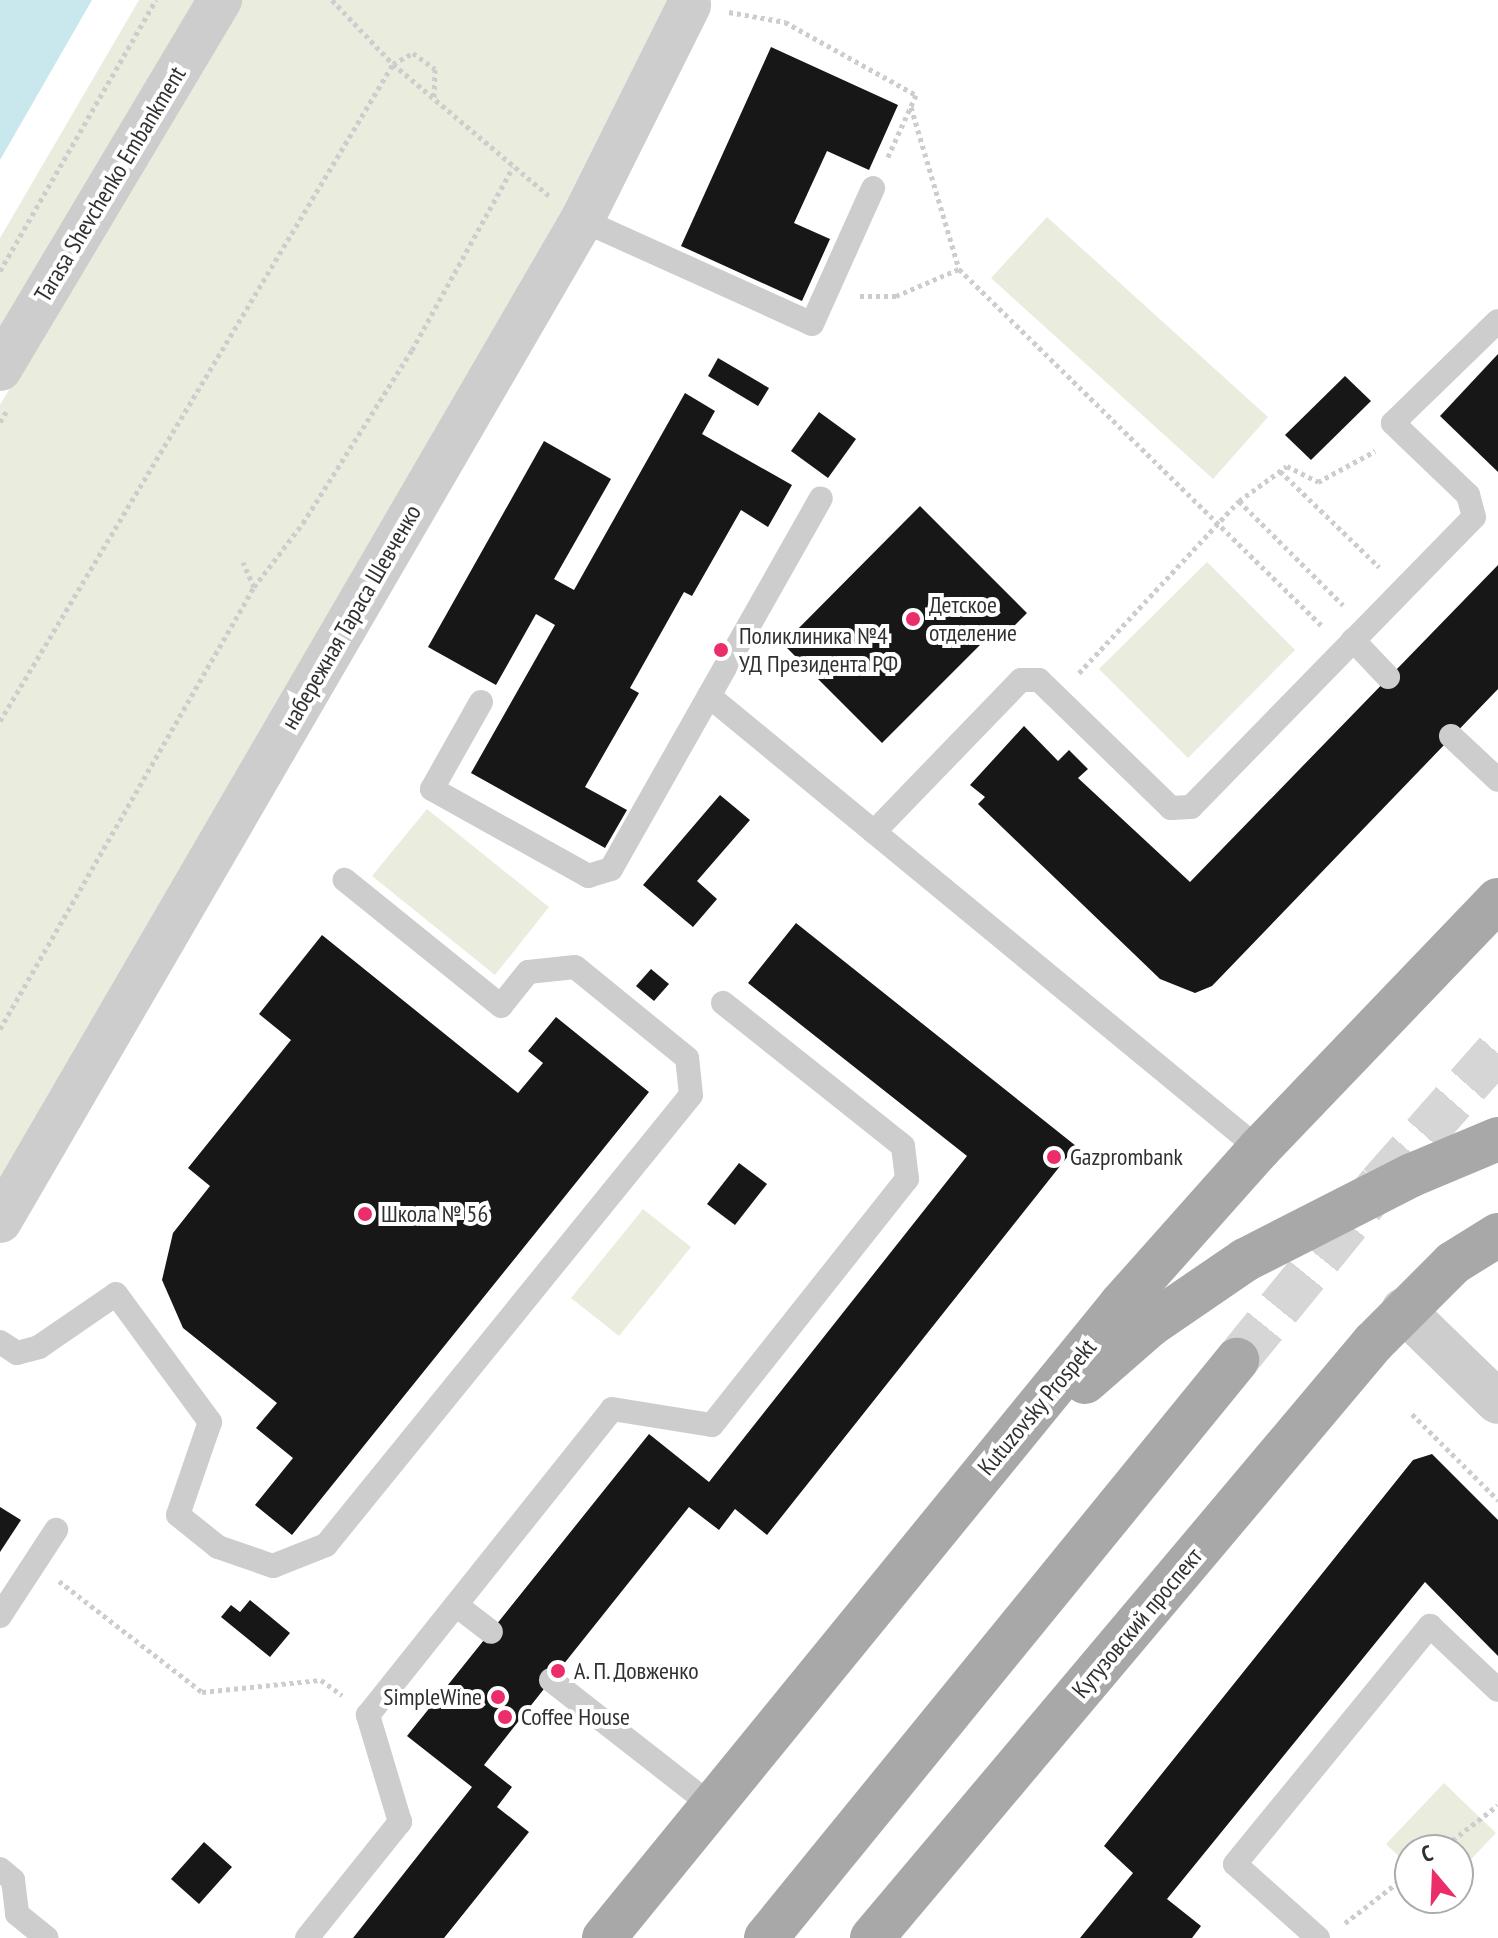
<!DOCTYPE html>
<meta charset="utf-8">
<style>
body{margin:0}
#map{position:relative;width:1498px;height:1938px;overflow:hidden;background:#fff;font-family:"PT Sans Narrow",sans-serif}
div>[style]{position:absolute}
.green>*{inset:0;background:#eaeddd}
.water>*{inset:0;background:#c9e8ed}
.building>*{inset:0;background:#171717}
.primary-tunnel>*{height:44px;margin-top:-22px;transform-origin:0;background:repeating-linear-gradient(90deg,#d6d6d6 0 44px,transparent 0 66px)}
.path>*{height:5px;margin-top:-2.5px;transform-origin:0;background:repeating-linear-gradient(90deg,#cdcdcd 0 4px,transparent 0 8px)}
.service>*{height:24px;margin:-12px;padding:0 12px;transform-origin:12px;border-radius:12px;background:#cdcdcd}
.minor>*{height:44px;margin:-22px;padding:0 22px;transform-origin:22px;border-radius:22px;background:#cdcdcd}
.primary>*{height:44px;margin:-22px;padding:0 22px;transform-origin:22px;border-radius:22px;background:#a8a8a8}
.dots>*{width:22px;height:22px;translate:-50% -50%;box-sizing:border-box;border:4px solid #fff;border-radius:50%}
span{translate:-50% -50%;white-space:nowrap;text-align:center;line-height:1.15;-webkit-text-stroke:8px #fff;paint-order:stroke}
.street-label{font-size:24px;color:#303030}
.poi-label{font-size:24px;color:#303030}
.left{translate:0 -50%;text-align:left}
.right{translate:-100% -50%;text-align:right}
.north{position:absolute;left:1394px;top:1834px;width:80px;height:80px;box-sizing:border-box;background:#fff;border:2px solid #acacac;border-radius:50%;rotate:341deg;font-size:22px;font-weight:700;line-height:32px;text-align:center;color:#303030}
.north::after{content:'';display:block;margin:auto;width:28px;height:36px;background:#eb2d6a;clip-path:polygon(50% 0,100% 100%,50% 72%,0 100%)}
</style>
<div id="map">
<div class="green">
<div style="clip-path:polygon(139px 0,199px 0,0 335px,0 238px)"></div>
<div style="clip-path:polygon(241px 0,677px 0,568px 210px,0 1179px,0 405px)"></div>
<div style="clip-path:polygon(1047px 217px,1268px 417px,1213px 479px,991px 278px)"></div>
<div style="clip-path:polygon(1207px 562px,1295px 650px,1188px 758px,1099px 669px)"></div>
<div style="clip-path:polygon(427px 809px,549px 907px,495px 975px,372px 876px)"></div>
<div style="clip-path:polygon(643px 1209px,691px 1247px,619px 1336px,571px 1298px)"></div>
<div style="clip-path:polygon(1444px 1783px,1496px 1833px,1458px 1873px,1458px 1850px,1410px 1850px,1410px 1867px,1386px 1844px)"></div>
</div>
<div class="water">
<div style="clip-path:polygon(0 0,92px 0,0 160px)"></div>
</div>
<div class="building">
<div style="clip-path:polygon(771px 47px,898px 105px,869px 170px,827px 151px,794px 223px,830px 239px,802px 301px,681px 246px)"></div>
<div style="clip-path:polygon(1498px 354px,1498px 472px,1440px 416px)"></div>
<div style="clip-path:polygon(718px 358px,769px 388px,758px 406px,708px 376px)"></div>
<div style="clip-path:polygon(1345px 376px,1371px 401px,1311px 460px,1285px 435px)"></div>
<div style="clip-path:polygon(685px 393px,715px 411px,702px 434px,792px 485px,768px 527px,741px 510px,692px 596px,684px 592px,630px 688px,639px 693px,585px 787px,627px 810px,605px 848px,471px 773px,555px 625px,536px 614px,496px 685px,428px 647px,544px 441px,611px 479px,554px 579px,574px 590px)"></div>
<div style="clip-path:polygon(819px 412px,856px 439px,828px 478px,791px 451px)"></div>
<div style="clip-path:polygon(920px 506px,1027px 613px,1007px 633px,999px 626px,882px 743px,783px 644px)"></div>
<div style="clip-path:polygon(1498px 565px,1498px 689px,1212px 986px,1195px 993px,1160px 979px,978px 804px,985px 797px,970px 785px,1024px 726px,1058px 761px,1069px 750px,1088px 769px,1078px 778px,1190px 882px)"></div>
<div style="clip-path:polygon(720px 795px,750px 820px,697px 881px,717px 899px,693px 927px,643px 885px)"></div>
<div style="clip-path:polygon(796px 923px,1076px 1146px,767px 1535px,735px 1509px,719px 1530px,689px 1507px,551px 1680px,484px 1765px,512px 1787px,497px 1807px,529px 1832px,444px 1938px,353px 1938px,472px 1787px,407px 1736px,649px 1434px,709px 1482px,967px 1156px,748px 983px)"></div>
<div style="clip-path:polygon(322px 935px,518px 1093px,543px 1063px,528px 1051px,556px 1017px,649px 1092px,292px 1535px,255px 1505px,293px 1458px,256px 1428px,277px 1403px,183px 1328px,162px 1280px,173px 1233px,210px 1186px,188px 1168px,291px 1040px,259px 1014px)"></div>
<div style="clip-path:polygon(651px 969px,669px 984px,654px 1001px,636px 986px)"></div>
<div style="clip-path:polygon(739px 1163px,767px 1184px,735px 1225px,707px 1204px)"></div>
<div style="clip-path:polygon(1432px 1454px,1498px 1520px,1498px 1656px,1425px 1582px,1167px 1899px,1201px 1926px,1192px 1938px,1080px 1938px,1133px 1873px,1104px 1846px,1413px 1460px)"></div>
<div style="clip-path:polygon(0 1507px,21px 1520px,0 1552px)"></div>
<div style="clip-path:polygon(250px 1600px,290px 1633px,270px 1657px,221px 1617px,231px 1605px,240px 1612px)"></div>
<div style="clip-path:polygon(204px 1842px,232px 1867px,199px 1904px,171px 1879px)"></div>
</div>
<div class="primary-tunnel">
<div style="left:1237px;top:1360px;width:227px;rotate:-50.9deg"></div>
<div style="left:1380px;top:1184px;width:179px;rotate:-48.6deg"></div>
</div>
<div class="path">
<div style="left:332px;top:0;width:88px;rotate:46.4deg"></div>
<div style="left:393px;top:64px;width:23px;rotate:-29deg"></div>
<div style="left:413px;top:53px;width:27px;rotate:36deg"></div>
<div style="left:435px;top:69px;width:30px;rotate:92deg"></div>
<div style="left:729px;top:12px;width:57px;rotate:10.1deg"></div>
<div style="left:785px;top:22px;width:150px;rotate:29.1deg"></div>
<div style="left:916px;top:95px;width:70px;rotate:114.4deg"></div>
<div style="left:911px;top:107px;width:169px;rotate:73.5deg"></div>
<div style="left:0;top:271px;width:313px;rotate:-60.1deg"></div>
<div style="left:860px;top:296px;width:36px"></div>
<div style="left:896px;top:296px;width:69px;rotate:-23.2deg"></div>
<div style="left:959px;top:269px;width:509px;rotate:44.52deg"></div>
<div style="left:0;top:422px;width:12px;rotate:-59deg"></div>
<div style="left:1280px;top:471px;width:138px;rotate:44.1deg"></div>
<div style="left:1239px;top:501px;width:147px;rotate:45deg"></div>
<div style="left:254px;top:587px;width:81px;rotate:-52.6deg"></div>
<div style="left:303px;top:523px;width:204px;rotate:-57.8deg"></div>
<div style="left:412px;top:350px;width:209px;rotate:-61.1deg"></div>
<div style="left:1079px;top:673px;width:235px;rotate:-47.1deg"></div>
<div style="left:1239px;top:501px;width:59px;rotate:-36.1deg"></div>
<div style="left:1287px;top:466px;width:35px;rotate:27deg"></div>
<div style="left:1318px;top:482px;width:65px;rotate:-28.5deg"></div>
<div style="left:0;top:721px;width:766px;rotate:-59.11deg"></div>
<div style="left:393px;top:64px;width:204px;rotate:40.2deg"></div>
<div style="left:0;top:1029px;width:510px;rotate:-60.12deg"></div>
<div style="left:254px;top:587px;width:27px;rotate:-114deg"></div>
<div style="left:1412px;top:1414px;width:122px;rotate:45deg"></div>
<div style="left:59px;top:1581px;width:181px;rotate:37.8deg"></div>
<div style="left:202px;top:1692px;width:120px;rotate:-5.8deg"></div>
<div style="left:321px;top:1680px;width:26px;rotate:36deg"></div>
<div style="left:1440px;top:1850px;width:73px;rotate:-37.8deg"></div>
<div style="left:1345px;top:1923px;width:82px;rotate:-37.6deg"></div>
</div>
<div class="service">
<div style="left:582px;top:220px;width:252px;rotate:24.3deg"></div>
<div style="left:812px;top:324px;width:149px;rotate:-65.8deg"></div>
<div style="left:1353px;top:640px;width:51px;rotate:46.6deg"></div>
<div style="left:709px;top:696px;width:227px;rotate:-60.5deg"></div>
<div style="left:481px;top:702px;width:100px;rotate:119.4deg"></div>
<div style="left:432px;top:789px;width:179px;rotate:29.1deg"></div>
<div style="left:588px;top:876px;width:24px;rotate:-17deg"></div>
<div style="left:611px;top:869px;width:199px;rotate:-60.5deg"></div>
<div style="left:709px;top:696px;width:713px;rotate:39.48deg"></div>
<div style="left:1451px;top:736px;width:64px;rotate:43.1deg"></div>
<div style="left:874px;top:832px;width:211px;rotate:-46deg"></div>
<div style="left:1021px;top:680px;width:18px"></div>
<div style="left:1039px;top:680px;width:184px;rotate:44.1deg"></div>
<div style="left:1171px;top:808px;width:20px;rotate:-3deg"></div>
<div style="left:1191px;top:807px;width:405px;rotate:-45.7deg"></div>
<div style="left:1474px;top:517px;width:23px;rotate:-105deg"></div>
<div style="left:1468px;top:495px;width:104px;rotate:-136.2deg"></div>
<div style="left:1393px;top:423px;width:146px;rotate:-44.2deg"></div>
<div style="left:0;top:1342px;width:20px;rotate:33deg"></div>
<div style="left:17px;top:1353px;width:23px;rotate:-15deg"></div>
<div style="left:39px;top:1347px;width:93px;rotate:-34.5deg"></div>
<div style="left:116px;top:1294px;width:159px;rotate:53.7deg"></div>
<div style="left:210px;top:1422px;width:98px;rotate:109deg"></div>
<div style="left:178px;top:1515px;width:51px;rotate:38.7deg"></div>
<div style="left:218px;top:1547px;width:58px;rotate:19.1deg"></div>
<div style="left:273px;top:1566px;width:57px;rotate:-21.6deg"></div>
<div style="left:326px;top:1545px;width:579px;rotate:-50.95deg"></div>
<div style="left:691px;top:1095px;width:37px;rotate:-96deg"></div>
<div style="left:687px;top:1058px;width:144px;rotate:-140.9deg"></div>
<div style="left:575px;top:967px;width:47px;rotate:173.9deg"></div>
<div style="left:528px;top:972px;width:43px;rotate:128.5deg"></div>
<div style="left:501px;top:1006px;width:201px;rotate:-141.1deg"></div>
<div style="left:456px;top:1605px;width:44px;rotate:37.6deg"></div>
<div style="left:0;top:1616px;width:103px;rotate:-56.9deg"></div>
<div style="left:551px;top:1680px;width:203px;rotate:38deg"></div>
<div style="left:0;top:1869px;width:17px;rotate:40deg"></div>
<div style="left:13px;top:1880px;width:34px;rotate:83deg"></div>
<div style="left:17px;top:1914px;width:38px;rotate:39deg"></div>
<div style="left:307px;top:1938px;width:149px;rotate:-51.3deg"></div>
<div style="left:400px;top:1822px;width:112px;rotate:-106.7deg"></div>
<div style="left:368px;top:1715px;width:391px;rotate:-51.4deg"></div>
<div style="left:612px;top:1409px;width:101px;rotate:9.1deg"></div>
<div style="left:712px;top:1425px;width:314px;rotate:-51.6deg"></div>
<div style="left:907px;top:1179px;width:33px;rotate:-97deg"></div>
<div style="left:903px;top:1146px;width:230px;rotate:-141.5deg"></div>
<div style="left:1318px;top:1938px;width:111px;rotate:-138.3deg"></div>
<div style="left:1235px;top:1864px;width:308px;rotate:-50.7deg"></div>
<div style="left:1430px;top:1626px;width:93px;rotate:43.3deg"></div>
</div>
<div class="minor">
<div style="left:0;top:369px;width:430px;rotate:-59.2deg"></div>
<div style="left:0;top:1221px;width:1158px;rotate:-59.83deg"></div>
<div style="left:582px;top:220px;width:240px;rotate:-63.5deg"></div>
<div style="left:1403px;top:1310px;width:132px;rotate:44.1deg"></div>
</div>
<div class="primary">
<div style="left:1085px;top:1382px;width:86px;rotate:-41.2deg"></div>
<div style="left:1150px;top:1325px;width:115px;rotate:-34.4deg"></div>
<div style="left:1245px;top:1260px;width:187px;rotate:-27deg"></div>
<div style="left:1412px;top:1175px;width:93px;rotate:-22.7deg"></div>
<div style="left:604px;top:1938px;width:818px;rotate:-50.8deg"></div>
<div style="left:1121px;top:1304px;width:208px;rotate:-48.3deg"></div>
<div style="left:1259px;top:1149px;width:345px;rotate:-46.2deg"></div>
<div style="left:766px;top:1938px;width:746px;rotate:-50.82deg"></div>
<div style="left:872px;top:1938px;width:778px;rotate:-49.9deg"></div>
<div style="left:1373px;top:1343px;width:113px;rotate:-45deg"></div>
<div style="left:1453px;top:1263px;width:53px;rotate:-31.9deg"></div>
</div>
<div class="dots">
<div style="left:913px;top:619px;background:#eb2d6a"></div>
<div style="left:721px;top:650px;background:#eb2d6a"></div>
<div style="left:1054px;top:1157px;background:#eb2d6a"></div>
<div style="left:365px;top:1214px;background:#eb2d6a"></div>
<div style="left:558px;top:1671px;background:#eb2d6a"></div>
<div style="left:498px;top:1697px;background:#eb2d6a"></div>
<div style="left:505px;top:1717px;background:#eb2d6a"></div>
</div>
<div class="street-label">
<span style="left:110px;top:184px;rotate:-59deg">Tarasa Shevchenko Embankment</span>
<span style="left:351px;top:617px;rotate:-60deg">набережная Тараса Шевченко</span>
<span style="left:1037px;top:1407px;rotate:-50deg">Kutuzovsky Prospekt</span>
<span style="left:1137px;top:1623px;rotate:-50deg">Кутузовский проспект</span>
</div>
<div class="poi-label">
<span class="left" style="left:929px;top:619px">Детское<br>отделение</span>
<span class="left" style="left:739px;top:650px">Поликлиника №4<br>УД Президента РФ</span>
<span class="left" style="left:1070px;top:1157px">Gazprombank</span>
<span class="left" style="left:381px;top:1214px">Школа № 56</span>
<span class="left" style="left:574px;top:1671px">А. П. Довженко</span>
<span class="right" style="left:482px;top:1697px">SimpleWine</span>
<span class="left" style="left:521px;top:1717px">Coffee House</span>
</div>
<div class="north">С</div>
</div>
